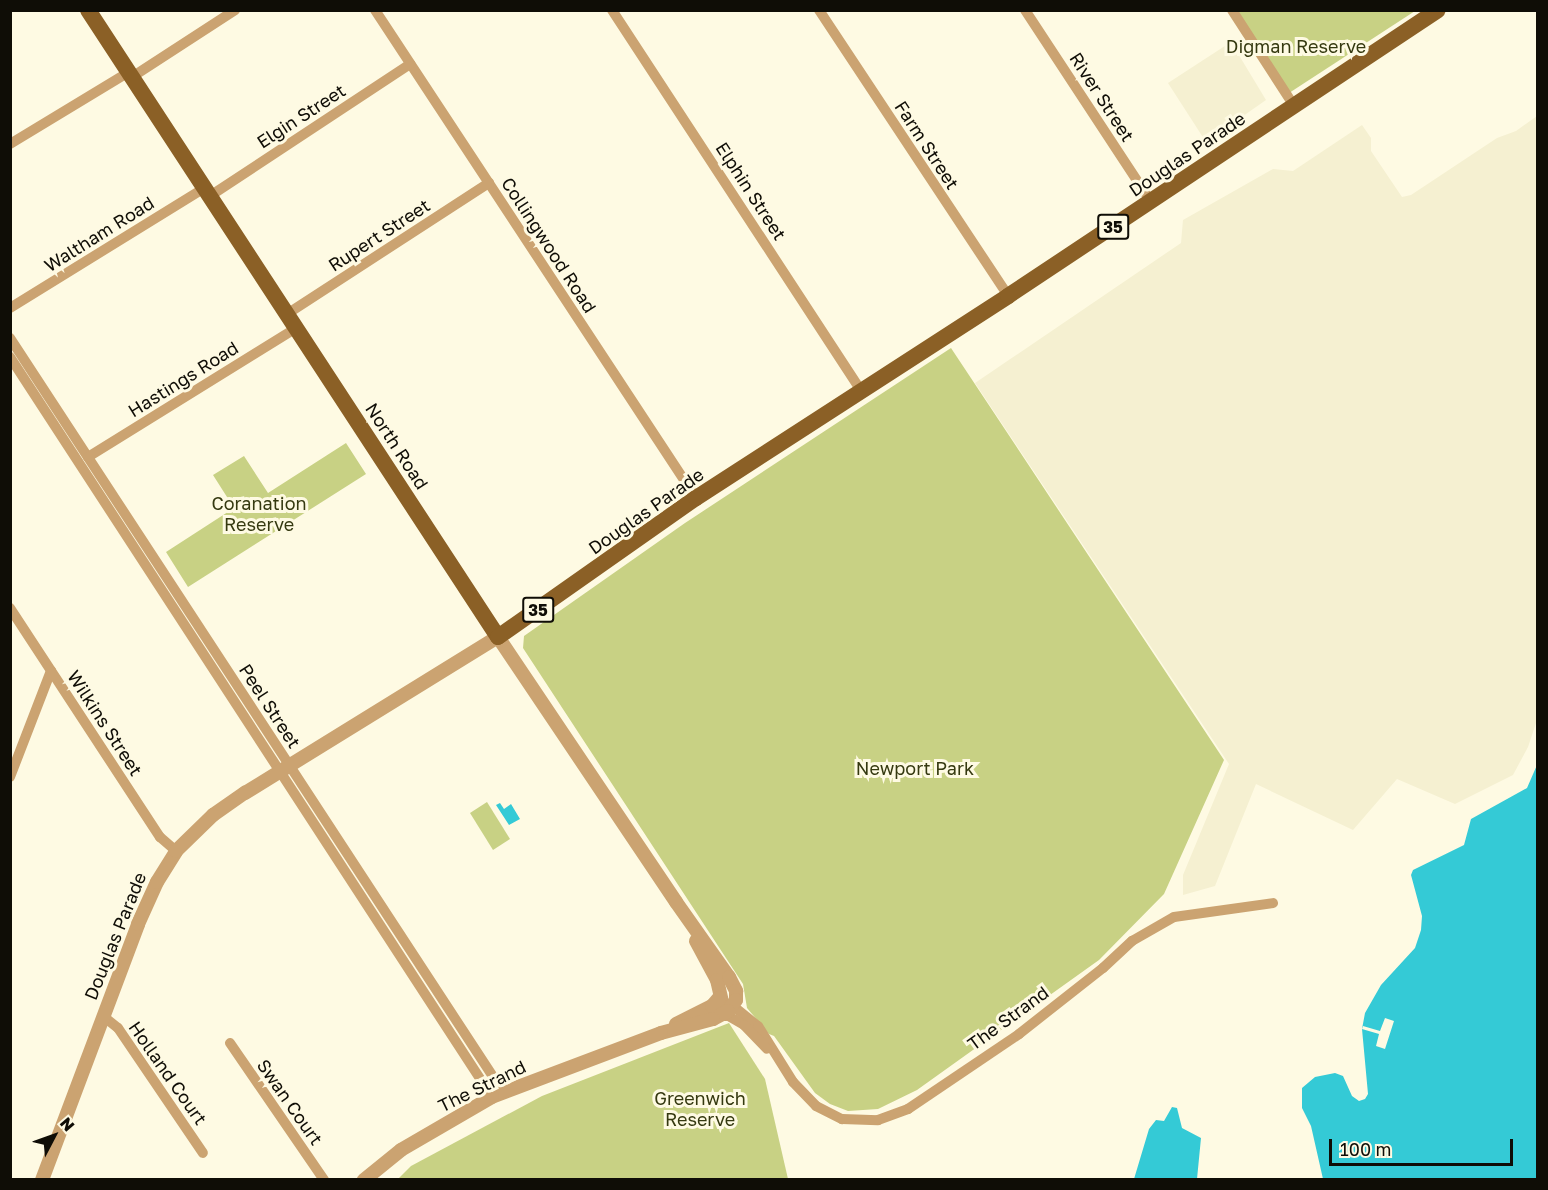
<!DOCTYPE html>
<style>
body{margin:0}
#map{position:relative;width:1548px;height:1190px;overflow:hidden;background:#fefae3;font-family:"Golos Text",sans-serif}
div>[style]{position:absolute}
.built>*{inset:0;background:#f5f0d1}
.green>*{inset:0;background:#c8d184}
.water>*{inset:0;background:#34cad6}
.pier>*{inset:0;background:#fefae3}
.minor>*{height:10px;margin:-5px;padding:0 5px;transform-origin:5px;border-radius:5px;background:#cba371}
.tertiary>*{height:14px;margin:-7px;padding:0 7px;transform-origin:7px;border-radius:7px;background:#cba371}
.primary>*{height:16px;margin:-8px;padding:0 8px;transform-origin:8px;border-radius:8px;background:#8b6026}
span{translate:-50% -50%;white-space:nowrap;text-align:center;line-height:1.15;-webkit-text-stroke:6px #fefae3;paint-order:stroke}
.shield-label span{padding:2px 4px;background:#fefae3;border:2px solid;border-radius:4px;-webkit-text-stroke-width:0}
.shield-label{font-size:16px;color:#0f0d06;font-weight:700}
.park-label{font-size:18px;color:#353910}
.street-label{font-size:18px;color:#0f0d06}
.frame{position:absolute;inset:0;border:12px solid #0f0d06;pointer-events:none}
.north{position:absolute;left:24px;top:1106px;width:60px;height:60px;-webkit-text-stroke:4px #fefae3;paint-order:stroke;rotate:49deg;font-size:16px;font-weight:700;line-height:24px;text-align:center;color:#0f0d06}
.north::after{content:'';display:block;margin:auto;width:21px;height:27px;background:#0f0d06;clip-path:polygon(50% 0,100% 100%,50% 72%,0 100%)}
.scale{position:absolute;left:1329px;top:1139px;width:184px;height:27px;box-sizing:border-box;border:3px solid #0f0d06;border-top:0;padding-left:8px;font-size:18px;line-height:21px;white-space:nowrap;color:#0f0d06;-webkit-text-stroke:4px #fefae3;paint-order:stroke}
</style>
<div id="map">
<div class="built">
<div style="clip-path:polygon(1231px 42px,1266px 100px,1206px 142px,1168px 83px)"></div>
<div style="clip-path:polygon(1537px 116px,1538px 717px,1528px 747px,1513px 775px,1455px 804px,1397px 779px,1353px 830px,1256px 784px,1215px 886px,1183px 895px,1183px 875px,1229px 764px,975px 383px,1181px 243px,1183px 220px,1273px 169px,1293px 171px,1362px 125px,1371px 138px,1371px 151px,1402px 197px,1411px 195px,1497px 138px,1516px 131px)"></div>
</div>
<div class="green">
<div style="clip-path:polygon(1231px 11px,1415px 11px,1286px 95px)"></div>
<div style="clip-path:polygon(951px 348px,1224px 760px,1164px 894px,1099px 960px,917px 1090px,878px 1109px,848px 1111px,830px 1104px,815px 1093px,774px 1036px,769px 1034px,747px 1008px,743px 984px,523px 648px,524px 636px,685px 523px)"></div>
<div style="clip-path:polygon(346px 443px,366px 474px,188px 587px,166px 552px,234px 508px,213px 475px,244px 456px,268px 493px)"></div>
<div style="clip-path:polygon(487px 802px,510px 839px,493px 850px,470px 813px)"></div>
<div style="clip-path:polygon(729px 1023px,765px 1079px,788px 1179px,398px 1179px,411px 1166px,542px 1096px)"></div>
</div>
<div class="water">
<div style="clip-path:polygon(1537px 765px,1537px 1179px,1323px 1179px,1311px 1126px,1302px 1108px,1302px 1088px,1315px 1077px,1335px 1073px,1343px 1076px,1352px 1096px,1359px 1101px,1365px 1099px,1368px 1094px,1362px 1029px,1365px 1013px,1381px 985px,1415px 948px,1421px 930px,1422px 916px,1411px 875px,1413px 870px,1464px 845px,1471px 819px,1527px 788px)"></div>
<div style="clip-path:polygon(500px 803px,504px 809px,511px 804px,520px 819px,509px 825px,496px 805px)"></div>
<div style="clip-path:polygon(1172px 1107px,1177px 1108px,1182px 1128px,1201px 1138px,1197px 1179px,1134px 1179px,1149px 1129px,1156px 1120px,1164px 1121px)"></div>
</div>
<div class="pier">
<div style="clip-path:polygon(1385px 1018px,1394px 1021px,1385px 1049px,1376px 1046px,1379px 1034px,1362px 1029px,1363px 1026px,1380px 1031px)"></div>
</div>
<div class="minor">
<div style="left:375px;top:10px;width:584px;rotate:56.66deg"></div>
<div style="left:612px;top:10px;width:454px;rotate:56.8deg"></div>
<div style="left:819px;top:10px;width:343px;rotate:56.5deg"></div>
<div style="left:1025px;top:10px;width:230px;rotate:56.7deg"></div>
<div style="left:1232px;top:10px;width:114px;rotate:57.1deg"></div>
<div style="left:132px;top:77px;width:123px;rotate:-33deg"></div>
<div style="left:10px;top:144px;width:139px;rotate:-31.2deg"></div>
<div style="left:210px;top:196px;width:240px;rotate:-33.4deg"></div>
<div style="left:10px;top:308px;width:228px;rotate:-31.7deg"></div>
<div style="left:287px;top:314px;width:241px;rotate:-33deg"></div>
<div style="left:10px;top:338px;width:901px;rotate:56.82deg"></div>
<div style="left:10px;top:357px;width:883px;rotate:56.92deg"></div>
<div style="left:88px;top:457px;width:245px;rotate:-31.8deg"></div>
<div style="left:10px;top:608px;width:274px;rotate:56.8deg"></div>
<div style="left:160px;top:837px;width:21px;rotate:41deg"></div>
<div style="left:10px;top:777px;width:114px;rotate:-68.9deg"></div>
<div style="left:733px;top:1006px;width:32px;rotate:39deg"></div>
<div style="left:758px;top:1026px;width:66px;rotate:58deg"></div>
<div style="left:793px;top:1082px;width:33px;rotate:46deg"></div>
<div style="left:816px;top:1106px;width:29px;rotate:27deg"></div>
<div style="left:842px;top:1119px;width:36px;rotate:2deg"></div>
<div style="left:878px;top:1120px;width:32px;rotate:-20deg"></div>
<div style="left:908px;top:1109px;width:134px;rotate:-34deg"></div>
<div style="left:1019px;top:1034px;width:107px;rotate:-38.2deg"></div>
<div style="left:1103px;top:968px;width:40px;rotate:-43deg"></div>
<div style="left:1132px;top:941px;width:48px;rotate:-29.7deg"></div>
<div style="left:1174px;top:917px;width:100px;rotate:-8deg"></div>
<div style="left:725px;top:1014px;width:22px;rotate:30deg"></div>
<div style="left:744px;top:1025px;width:33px;rotate:46deg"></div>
<div style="left:103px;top:1016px;width:19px;rotate:39deg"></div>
<div style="left:118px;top:1028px;width:151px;rotate:55.8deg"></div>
<div style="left:230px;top:1043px;width:166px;rotate:55.5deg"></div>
</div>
<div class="tertiary">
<div style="left:696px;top:941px;width:44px;rotate:61.7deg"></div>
<div style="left:717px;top:980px;width:35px;rotate:77deg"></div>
<div style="left:676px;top:1024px;width:40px;rotate:-26.6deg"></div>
<div style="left:712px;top:1006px;width:11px;rotate:-49deg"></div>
<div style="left:42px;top:1180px;width:273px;rotate:-69.4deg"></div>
<div style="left:138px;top:924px;width:46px;rotate:-65.7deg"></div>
<div style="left:157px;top:882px;width:36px;rotate:-58deg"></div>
<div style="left:176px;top:851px;width:52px;rotate:-44.2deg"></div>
<div style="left:213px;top:815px;width:39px;rotate:-35deg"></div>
<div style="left:245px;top:793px;width:297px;rotate:-31.7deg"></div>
<div style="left:498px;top:637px;width:319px;rotate:56.1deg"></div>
<div style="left:676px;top:902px;width:92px;rotate:54.8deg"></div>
<div style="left:729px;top:977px;width:16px;rotate:63deg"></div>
<div style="left:736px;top:991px;width:9px;rotate:90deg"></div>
<div style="left:736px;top:1000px;width:14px;rotate:126deg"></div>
<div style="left:728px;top:1011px;width:17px;rotate:152deg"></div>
<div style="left:713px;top:1019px;width:54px;rotate:164.9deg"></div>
<div style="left:661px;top:1033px;width:181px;rotate:159.3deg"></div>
<div style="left:492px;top:1097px;width:105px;rotate:149.8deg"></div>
<div style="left:401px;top:1150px;width:48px;rotate:141deg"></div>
</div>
<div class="primary">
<div style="left:88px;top:10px;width:749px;rotate:56.82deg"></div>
<div style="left:498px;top:637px;width:242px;rotate:-35.1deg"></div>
<div style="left:696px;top:498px;width:372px;rotate:-32.9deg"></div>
<div style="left:1008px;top:296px;width:516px;rotate:-33.63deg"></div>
</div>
<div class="shield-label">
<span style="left:1113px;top:227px">35</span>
<span style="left:538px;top:610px">35</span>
</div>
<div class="park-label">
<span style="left:1296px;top:46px">Digman Reserve</span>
<span style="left:259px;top:514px">Coranation<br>Reserve</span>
<span style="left:915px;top:768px">Newport Park</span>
<span style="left:700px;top:1109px">Greenwich<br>Reserve</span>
</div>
<div class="street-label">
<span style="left:1102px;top:97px;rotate:57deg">River Street</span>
<span style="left:301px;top:116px;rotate:-33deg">Elgin Street</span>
<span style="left:927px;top:145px;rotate:57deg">Farm Street</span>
<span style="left:1187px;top:154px;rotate:-34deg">Douglas Parade</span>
<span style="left:751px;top:191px;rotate:57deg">Elphin Street</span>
<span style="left:99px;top:234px;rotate:-32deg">Waltham Road</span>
<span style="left:379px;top:235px;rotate:-33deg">Rupert Street</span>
<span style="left:549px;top:245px;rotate:57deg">Collingwood Road</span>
<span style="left:183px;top:379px;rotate:-32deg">Hastings Road</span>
<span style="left:397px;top:446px;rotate:57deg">North Road</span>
<span style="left:646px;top:511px;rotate:-35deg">Douglas Parade</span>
<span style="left:270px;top:706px;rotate:57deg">Peel Street</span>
<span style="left:105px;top:723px;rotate:57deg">Wilkins Street</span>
<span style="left:115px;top:936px;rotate:-68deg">Douglas Parade</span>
<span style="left:1008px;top:1018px;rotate:-36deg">The Strand</span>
<span style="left:168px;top:1073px;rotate:55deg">Holland Court</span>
<span style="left:482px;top:1086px;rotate:-26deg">The Strand</span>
<span style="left:290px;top:1102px;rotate:55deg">Swan Court</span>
</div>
<div class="frame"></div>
<div class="north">N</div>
<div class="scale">100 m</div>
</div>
